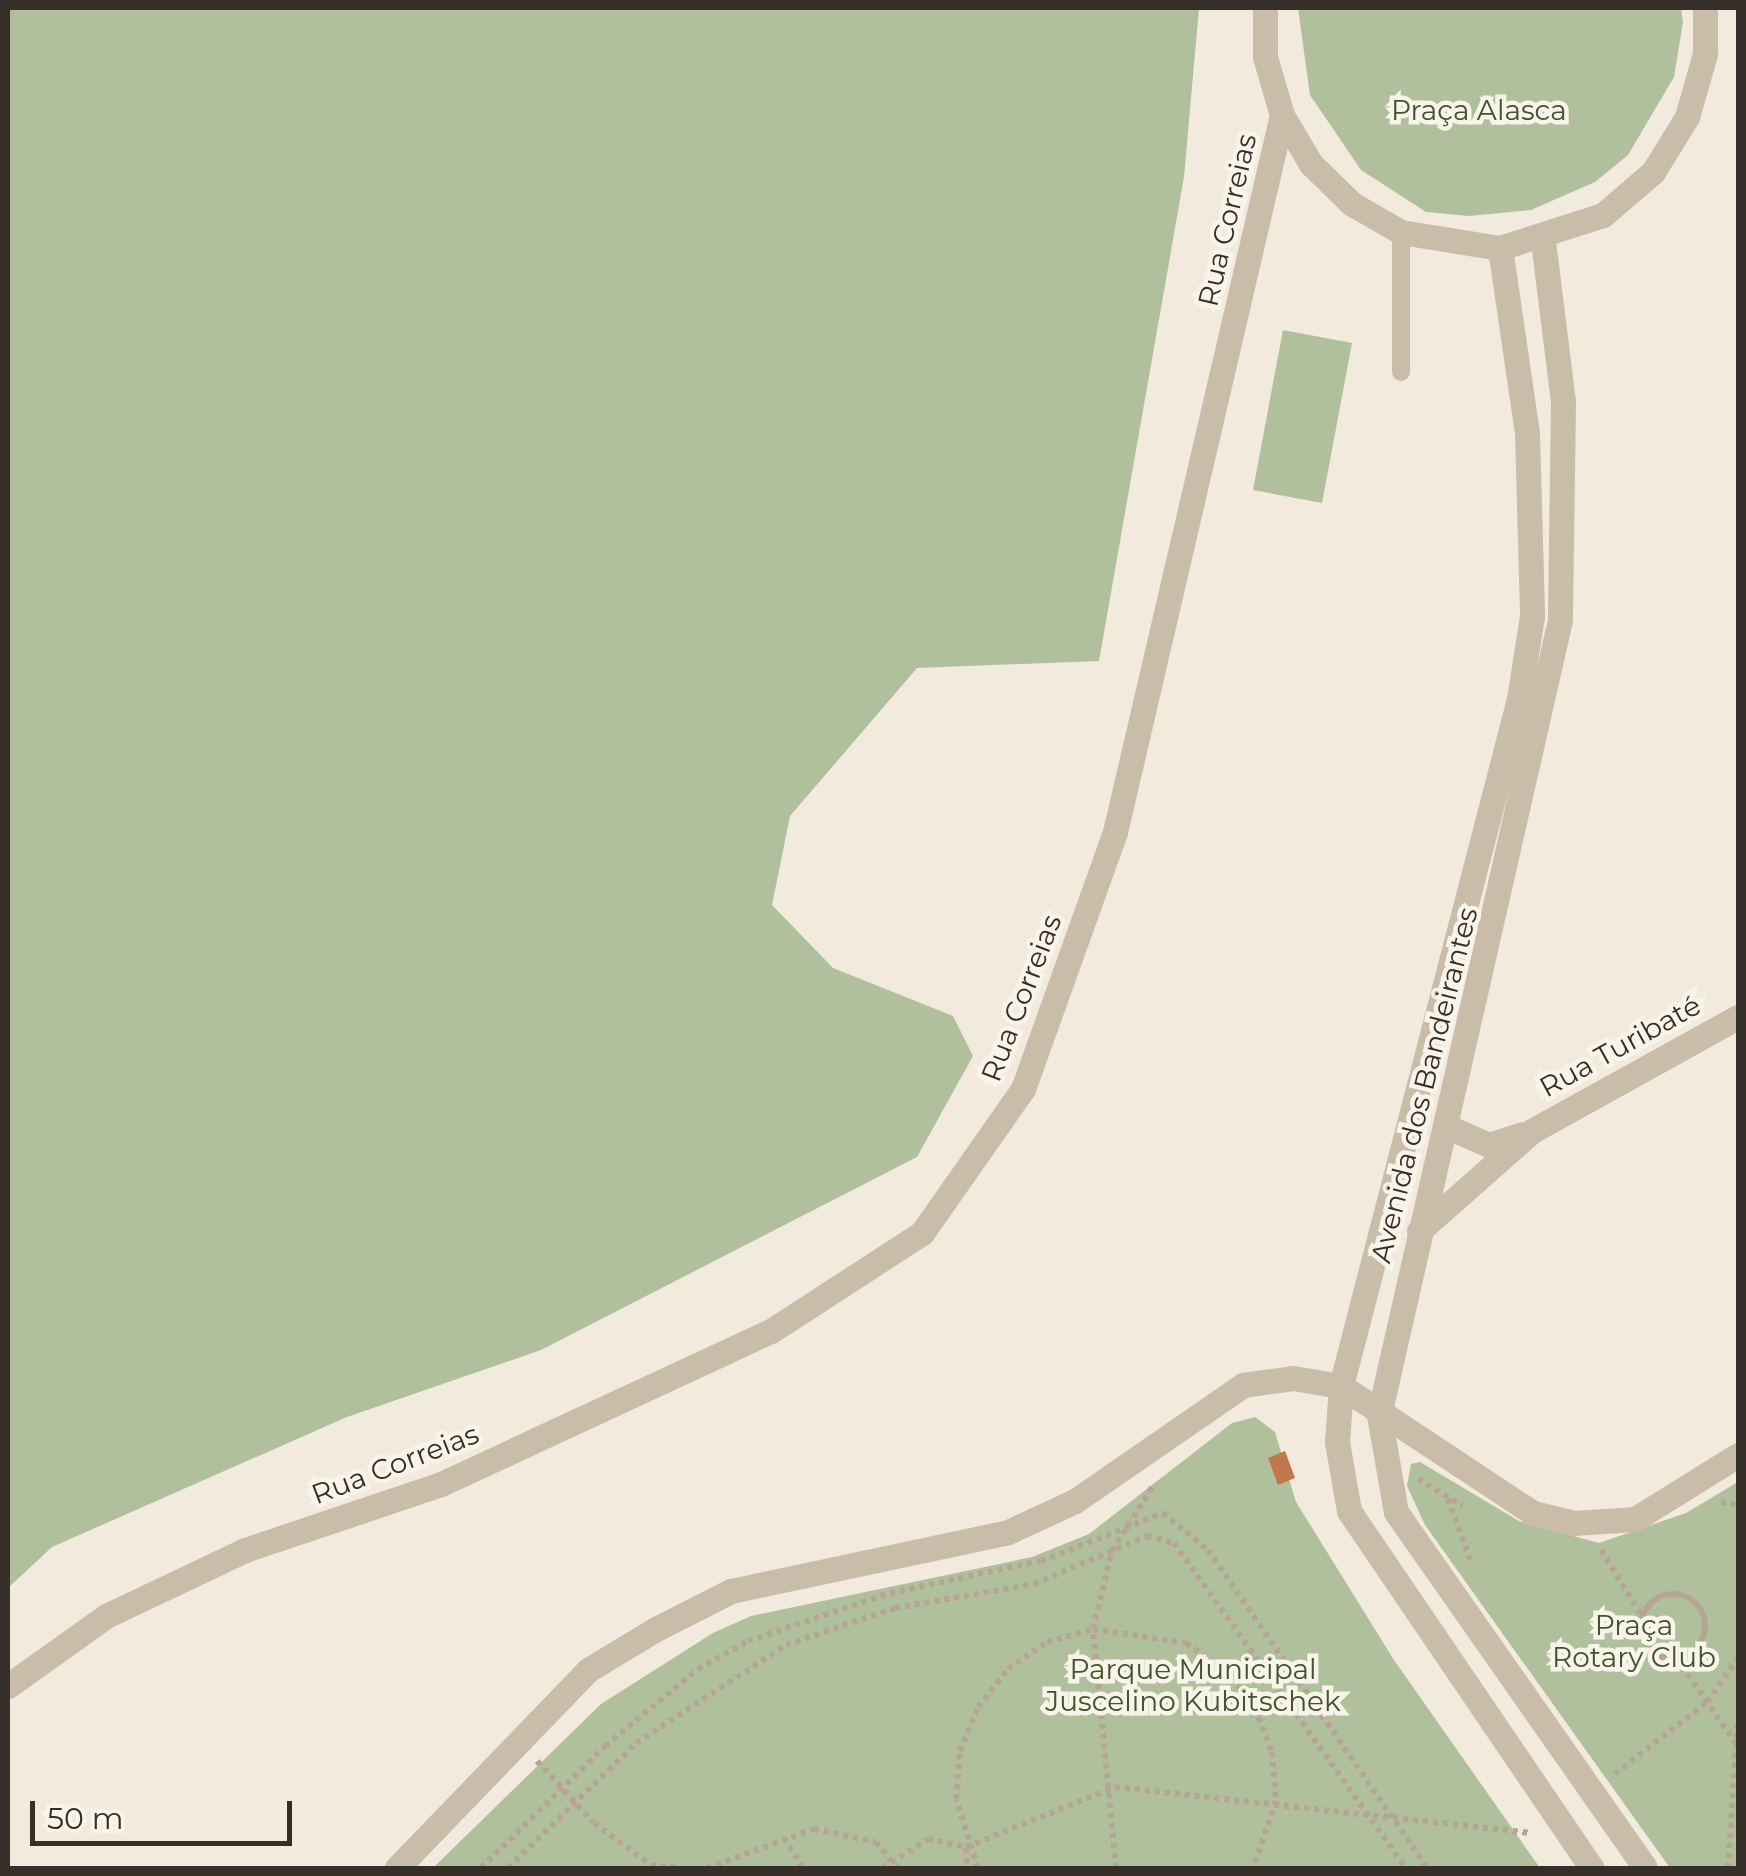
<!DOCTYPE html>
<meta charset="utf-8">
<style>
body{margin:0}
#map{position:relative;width:1746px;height:1876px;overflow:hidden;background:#f1eadd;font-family:Montserrat,sans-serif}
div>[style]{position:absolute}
.green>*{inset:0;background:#b0c09d}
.building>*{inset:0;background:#c1774b}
.path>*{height:6px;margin-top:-3px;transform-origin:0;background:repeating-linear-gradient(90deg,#b5a693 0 5px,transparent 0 10px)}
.path>.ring{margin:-3px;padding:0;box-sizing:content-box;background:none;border:6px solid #b5a693;border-radius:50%}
.service>*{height:18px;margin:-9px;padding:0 9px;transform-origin:9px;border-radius:9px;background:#c9bca9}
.minor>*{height:25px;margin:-12.5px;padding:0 12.5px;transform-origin:12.5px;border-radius:12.5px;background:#c9bca9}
.tertiary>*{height:25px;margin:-12.5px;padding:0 12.5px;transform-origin:12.5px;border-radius:12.5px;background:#c9bca9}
span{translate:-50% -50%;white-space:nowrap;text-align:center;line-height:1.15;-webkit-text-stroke:9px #f9f4e9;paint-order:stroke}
.park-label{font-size:28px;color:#41542d}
.street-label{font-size:28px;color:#362f29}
.frame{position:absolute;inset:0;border:10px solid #362f29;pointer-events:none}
.scale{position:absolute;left:30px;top:1801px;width:262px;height:45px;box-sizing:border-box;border:5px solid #362f29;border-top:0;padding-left:12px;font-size:30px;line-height:35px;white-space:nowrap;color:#362f29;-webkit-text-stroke:8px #f9f4e9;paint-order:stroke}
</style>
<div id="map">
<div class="green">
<div style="clip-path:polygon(8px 8px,1199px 8px,1184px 177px,1099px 661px,917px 668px,790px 816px,772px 905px,833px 968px,953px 1016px,973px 1056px,917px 1157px,541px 1350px,347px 1417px,52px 1547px,8px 1588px)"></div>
<div style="clip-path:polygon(1298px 8px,1681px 8px,1683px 22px,1674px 77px,1628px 155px,1595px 182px,1531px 210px,1469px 216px,1426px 212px,1361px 170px,1310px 95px)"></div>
<div style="clip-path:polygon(1283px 330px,1352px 343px,1322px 503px,1253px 490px)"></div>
<div style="clip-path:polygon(1255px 1417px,1275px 1432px,1296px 1502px,1394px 1660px,1540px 1868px,433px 1868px,601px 1704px,713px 1633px,751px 1616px,1032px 1557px,1089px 1534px,1232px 1423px)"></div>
<div style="clip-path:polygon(1420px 1462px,1519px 1521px,1599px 1543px,1686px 1513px,1738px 1482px,1738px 1868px,1670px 1868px,1425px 1525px,1407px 1486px,1411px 1464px)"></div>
</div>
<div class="building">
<div style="clip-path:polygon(1285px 1451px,1295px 1478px,1278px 1485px,1268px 1458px)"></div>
</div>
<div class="path">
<div style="left:1418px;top:1479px;width:52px;rotate:31deg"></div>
<div style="left:1448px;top:1499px;width:67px;rotate:69.9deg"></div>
<div style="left:1721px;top:1502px;width:17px;rotate:10deg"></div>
<div style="left:1601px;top:1550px;width:78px;rotate:58.2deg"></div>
<div class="ring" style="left:1641px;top:1594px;width:58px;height:58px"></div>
<div style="left:1676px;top:1658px;width:104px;rotate:54.8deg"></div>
<div style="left:537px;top:1761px;width:84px;rotate:47.4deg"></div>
<div style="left:594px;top:1823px;width:71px;rotate:36.4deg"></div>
<div style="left:651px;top:1865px;width:29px;rotate:6deg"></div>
<div style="left:1615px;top:1774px;width:117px;rotate:-38deg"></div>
<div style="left:1707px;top:1702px;width:54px;rotate:-54.8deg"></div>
<div style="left:784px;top:1838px;width:36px;rotate:58deg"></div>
<div style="left:966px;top:1848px;width:20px;rotate:87deg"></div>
<div style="left:481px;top:1868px;width:174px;rotate:-44.5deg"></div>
<div style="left:605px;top:1746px;width:121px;rotate:-39.6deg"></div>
<div style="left:698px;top:1669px;width:57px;rotate:-29.2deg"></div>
<div style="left:748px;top:1641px;width:150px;rotate:-18.7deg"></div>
<div style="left:890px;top:1593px;width:154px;rotate:-12deg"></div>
<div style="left:1041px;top:1561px;width:131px;rotate:-21.5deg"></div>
<div style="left:1163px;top:1513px;width:58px;rotate:39.4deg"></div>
<div style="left:1208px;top:1550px;width:386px;rotate:55.4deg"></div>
<div style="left:508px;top:1868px;width:179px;rotate:-44.3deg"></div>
<div style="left:636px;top:1743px;width:179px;rotate:-33.2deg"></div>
<div style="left:786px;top:1645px;width:115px;rotate:-18.7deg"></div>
<div style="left:895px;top:1608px;width:141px;rotate:-9.8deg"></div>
<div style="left:1034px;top:1584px;width:123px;rotate:-23deg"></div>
<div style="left:1147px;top:1536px;width:28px;rotate:15deg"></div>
<div style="left:1174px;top:1543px;width:399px;rotate:54.5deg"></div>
<div style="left:707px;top:1868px;width:114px;rotate:-20deg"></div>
<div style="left:814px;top:1829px;width:63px;rotate:11.8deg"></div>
<div style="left:876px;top:1842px;width:33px;rotate:51deg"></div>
<div style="left:883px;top:1868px;width:54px;rotate:-32.8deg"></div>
<div style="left:928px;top:1839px;width:39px;rotate:12deg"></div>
<div style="left:966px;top:1847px;width:161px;rotate:-21.9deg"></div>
<div style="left:1115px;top:1787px;width:419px;rotate:6.3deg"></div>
<div style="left:978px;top:1868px;width:72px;rotate:-107.7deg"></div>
<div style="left:956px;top:1799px;width:48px;rotate:-85.2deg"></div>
<div style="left:960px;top:1751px;width:48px;rotate:-67.8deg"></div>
<div style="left:978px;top:1707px;width:48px;rotate:-51.7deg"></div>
<div style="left:1008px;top:1669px;width:47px;rotate:-34.7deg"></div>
<div style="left:1047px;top:1642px;width:48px;rotate:-15.8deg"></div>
<div style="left:1093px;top:1629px;width:94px;rotate:8.6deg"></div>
<div style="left:1186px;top:1643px;width:47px;rotate:34.7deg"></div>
<div style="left:1225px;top:1670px;width:48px;rotate:51.7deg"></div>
<div style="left:1255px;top:1708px;width:47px;rotate:68.9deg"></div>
<div style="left:1272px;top:1752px;width:49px;rotate:85.3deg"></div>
<div style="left:1276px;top:1801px;width:71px;rotate:108.9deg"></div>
<div style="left:1116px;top:1868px;width:240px;rotate:-95.5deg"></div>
<div style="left:1093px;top:1629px;width:80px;rotate:-76.3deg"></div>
<div style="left:1112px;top:1551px;width:77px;rotate:-57.8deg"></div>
<div style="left:1728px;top:1868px;width:152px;rotate:-86.2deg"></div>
</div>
<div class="service">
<div style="left:1401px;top:232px;width:140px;rotate:90deg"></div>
</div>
<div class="minor">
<div style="left:1448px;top:1127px;width:45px;rotate:23.7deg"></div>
<div style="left:1489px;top:1145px;width:35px;rotate:-18deg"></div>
<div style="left:1419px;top:1231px;width:151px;rotate:-41.5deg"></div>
<div style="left:1532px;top:1131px;width:235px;rotate:-29deg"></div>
<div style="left:8px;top:1686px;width:120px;rotate:-35.5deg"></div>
<div style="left:106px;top:1616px;width:154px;rotate:-25.4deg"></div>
<div style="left:245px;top:1550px;width:207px;rotate:-18.6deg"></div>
<div style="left:441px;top:1484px;width:364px;rotate:-24.9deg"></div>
<div style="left:771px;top:1331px;width:180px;rotate:-33deg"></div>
<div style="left:922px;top:1233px;width:176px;rotate:-55deg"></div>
<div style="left:1023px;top:1089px;width:273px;rotate:-70.3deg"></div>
<div style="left:1115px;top:832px;width:736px;rotate:-76.89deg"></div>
<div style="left:397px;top:1868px;width:275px;rotate:-46deg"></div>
<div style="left:588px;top:1670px;width:79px;rotate:-31.1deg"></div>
<div style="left:656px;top:1629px;width:84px;rotate:-26.9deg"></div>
<div style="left:731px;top:1591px;width:283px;rotate:-12deg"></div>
<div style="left:1008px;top:1532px;width:74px;rotate:-24.8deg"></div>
<div style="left:1075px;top:1501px;width:204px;rotate:-34.6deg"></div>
<div style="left:1243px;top:1385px;width:50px;rotate:-8deg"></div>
<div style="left:1293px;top:1378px;width:49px;rotate:9.5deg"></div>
</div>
<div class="tertiary">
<div style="left:1265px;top:8px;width:49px;rotate:90deg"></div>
<div style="left:1265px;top:57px;width:60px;rotate:73.7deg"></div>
<div style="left:1282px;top:115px;width:57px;rotate:59.4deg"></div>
<div style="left:1311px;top:164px;width:57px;rotate:44.3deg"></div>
<div style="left:1352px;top:204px;width:56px;rotate:29.7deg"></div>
<div style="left:1401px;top:232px;width:100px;rotate:9.2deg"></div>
<div style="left:1500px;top:248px;width:108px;rotate:-17.8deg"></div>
<div style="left:1603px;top:215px;width:66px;rotate:-40.7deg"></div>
<div style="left:1653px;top:172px;width:65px;rotate:-58.3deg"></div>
<div style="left:1687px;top:117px;width:66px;rotate:-74.1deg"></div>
<div style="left:1705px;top:54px;width:46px;rotate:-90deg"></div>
<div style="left:1543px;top:241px;width:161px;rotate:82.9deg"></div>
<div style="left:1563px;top:401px;width:219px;rotate:90.8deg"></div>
<div style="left:1560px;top:620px;width:815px;rotate:102.83deg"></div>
<div style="left:1379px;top:1415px;width:98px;rotate:80.1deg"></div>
<div style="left:1396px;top:1512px;width:434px;rotate:55deg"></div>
<div style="left:1500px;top:248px;width:187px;rotate:81.7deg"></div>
<div style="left:1527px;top:433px;width:183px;rotate:88.4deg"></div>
<div style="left:1532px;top:616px;width:84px;rotate:98.9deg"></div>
<div style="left:1519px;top:699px;width:710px;rotate:104.53deg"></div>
<div style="left:1341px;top:1386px;width:56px;rotate:94.1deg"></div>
<div style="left:1337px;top:1442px;width:70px;rotate:80.1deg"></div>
<div style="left:1349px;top:1511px;width:432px;rotate:55.8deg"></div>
<div style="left:1341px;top:1386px;width:230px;rotate:33.5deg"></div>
<div style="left:1533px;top:1513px;width:42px;rotate:13.7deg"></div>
<div style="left:1574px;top:1523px;width:61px;rotate:-3.8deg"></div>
<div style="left:1635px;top:1519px;width:121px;rotate:-31.9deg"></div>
</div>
<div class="park-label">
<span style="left:1479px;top:110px">Praça Alasca</span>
<span style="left:1634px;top:1641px">Praça<br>Rotary Club</span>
<span style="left:1193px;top:1685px">Parque Municipal<br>Juscelino Kubitschek</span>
</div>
<div class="street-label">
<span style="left:1227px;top:220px;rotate:-77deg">Rua Correias</span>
<span style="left:1021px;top:998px;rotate:-69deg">Rua Correias</span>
<span style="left:1620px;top:1046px;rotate:-29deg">Rua Turibaté</span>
<span style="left:1424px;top:1085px;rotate:-76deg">Avenida dos Bandeirantes</span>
<span style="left:395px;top:1464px;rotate:-21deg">Rua Correias</span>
</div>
<div class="frame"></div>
<div class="scale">50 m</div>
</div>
